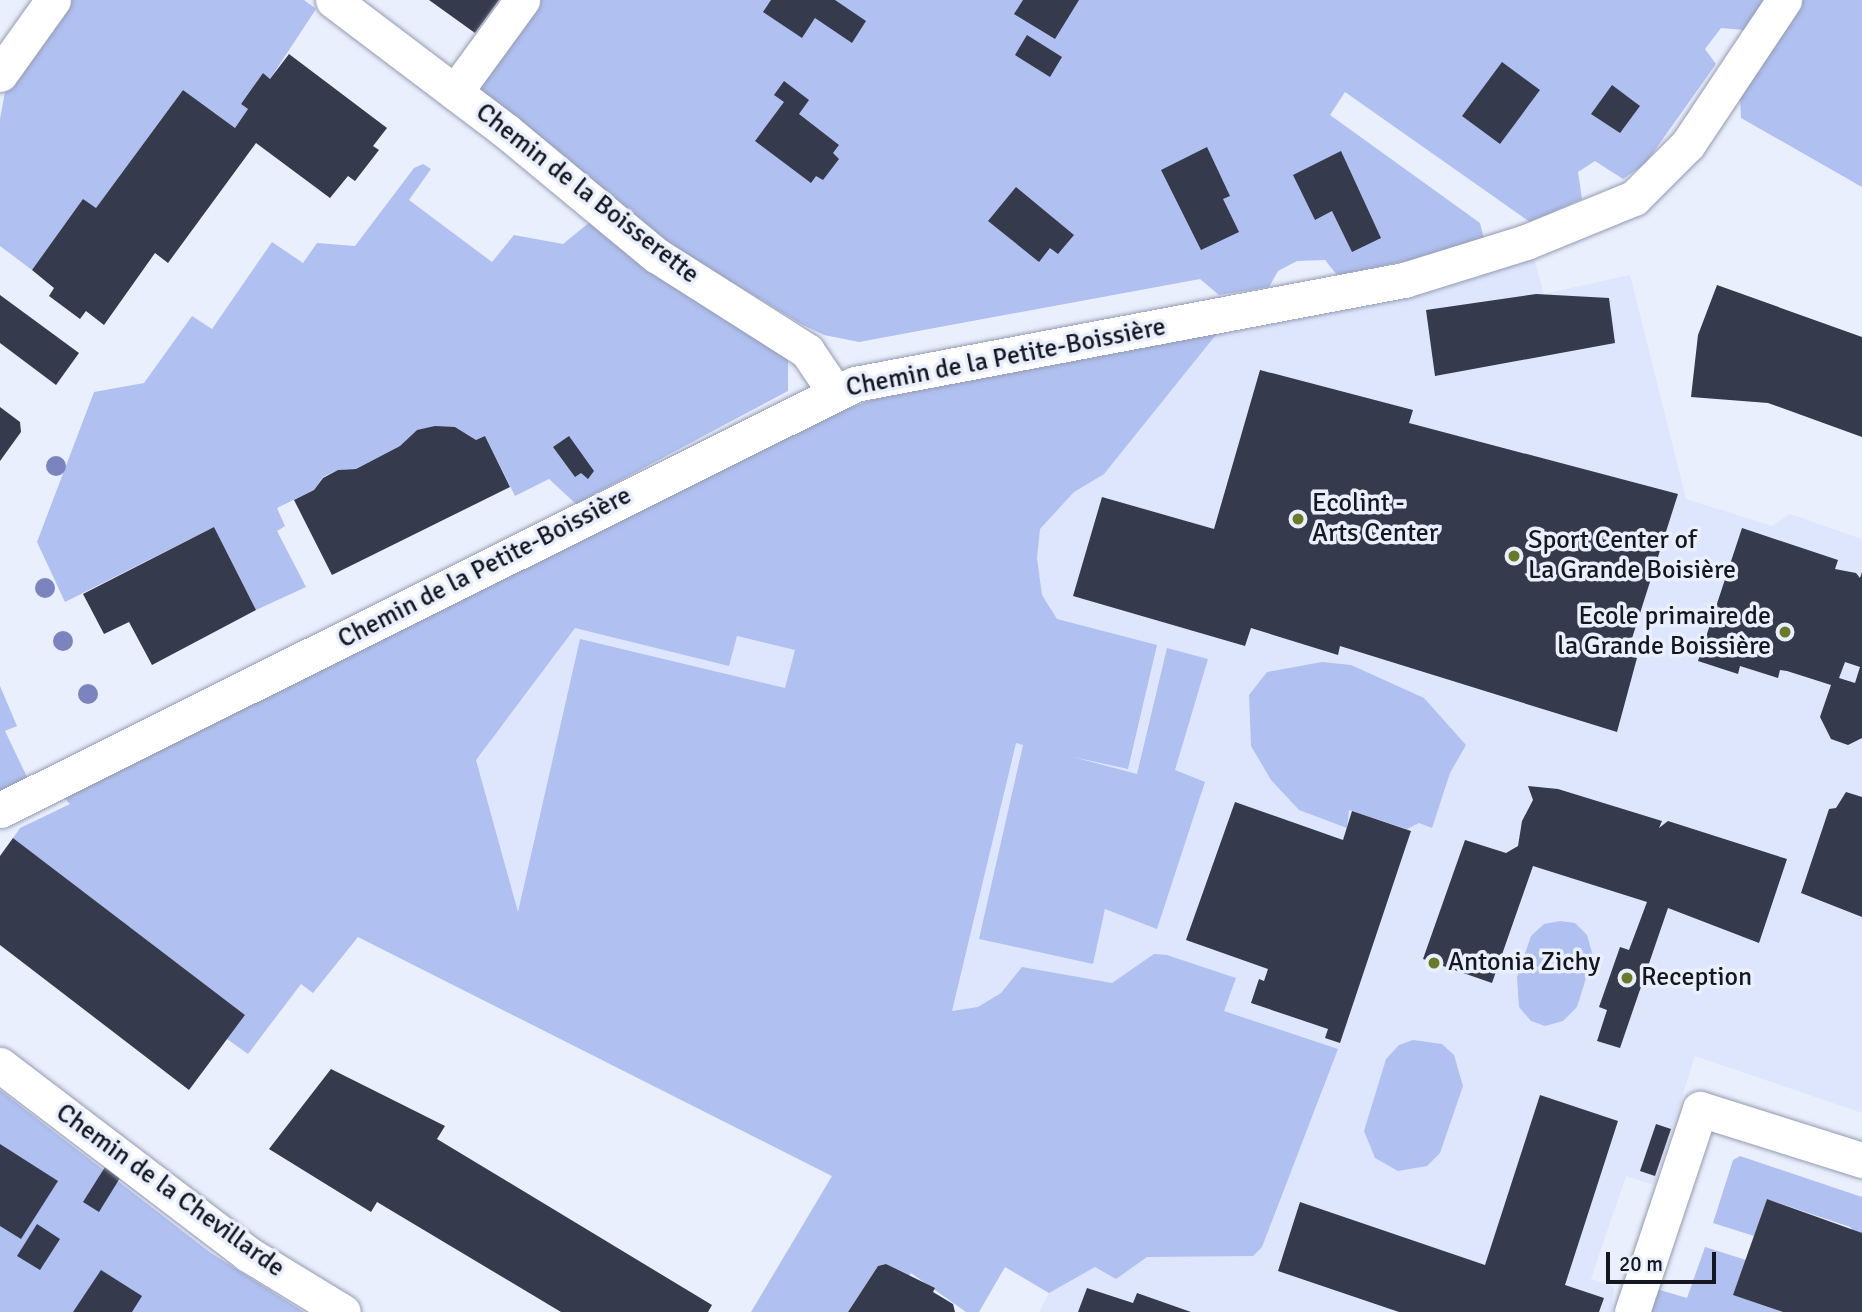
<!DOCTYPE html>
<meta charset="utf-8">
<style>
body{margin:0}
#map{position:relative;width:1862px;height:1312px;overflow:hidden;background:#eaeffd;font-family:Signika,sans-serif}
div>[style]{position:absolute}
.built>*{inset:0;background:#dee6fe}
.green>*{inset:0;background:#b0c0f0}
.building>*{inset:0;background:#353a4d}
.roads{filter:drop-shadow(0 0 2px #949bb1) drop-shadow(0 0 2px #949bb1)}
.minor>*{height:35px;margin:-17.5px;padding:0 17.5px;transform-origin:17.5px;border-radius:17.5px;background:#fff}
.trees>*{width:20px;height:20px;margin:-10px;border-radius:50%;background:#7c84bf}
.dots>*{width:19px;height:19px;translate:-50% -50%;box-sizing:border-box;border:4px solid #eaeffd;border-radius:50%}
span{translate:-50% -50%;white-space:nowrap;text-align:center;line-height:1.15;-webkit-text-stroke:7px #eaeffd;paint-order:stroke}
.street-label{font-size:26px;color:#14171f}
.poi-label{font-size:26px;color:#14171f}
.left{translate:0 -50%;text-align:left}
.right{translate:-100% -50%;text-align:right}
.scale{position:absolute;left:1606px;top:1252px;width:110px;height:32px;box-sizing:border-box;border:4px solid #14171f;border-top:0;padding-left:9px;font-size:21px;line-height:24px;white-space:nowrap;color:#14171f;-webkit-text-stroke:5px #eaeffd;paint-order:stroke}
</style>
<div id="map">
<div class="built">
<div style="clip-path:polygon(1533px 256px,1544px 294px,1630px 275px,1686px 499px,1772px 526px,1790px 514px,1862px 539px,1862px 1113px,1695px 1056px,1654px 1185px,1626px 1176px,1591px 1279px,1614px 1287px,1612px 1312px,1039px 1312px,1049px 1293px,1005px 1267px,607px 1059px,358px 937px,135px 757px,802px 424px,875px 395px)"></div>
</div>
<div class="green">
<div style="clip-path:polygon(70px 0,304px 0,316px 9px,270px 79px,263px 73px,241px 104px,248px 109px,235px 128px,183px 90px,96px 208px,83px 200px,32px 270px,0 246px,0 119px,5px 92px)"></div>
<div style="clip-path:polygon(540px 0,1764px 0,1744px 30px,1721px 28px,1705px 49px,1716px 64px,1645px 164px,1623px 179px,1595px 161px,1578px 172px,1582px 199px,1530px 222px,1345px 92px,1330px 115px,1480px 223px,1484px 239px,1417px 259px,1337px 275px,1325px 260px,1297px 261px,1278px 271px,1269px 287px,1219px 295px,1200px 279px,859px 342px,824px 335px,801px 324px,646px 230px,477px 89px)"></div>
<div style="clip-path:polygon(1803px 0,1862px 0,1862px 187px,1741px 118px,1740px 97px)"></div>
<div style="clip-path:polygon(423px 164px,431px 169px,409px 200px,492px 262px,514px 235px,563px 244px,591px 221px,659px 278px,788px 357px,788px 391px,576px 504px,549px 479px,515px 496px,485px 436px,476px 440px,455px 427px,417px 430px,400px 446px,356px 469px,338px 470px,323px 477px,314px 490px,277px 508px,285px 526px,277px 531px,306px 587px,256px 610px,214px 527px,65px 602px,37px 542px,94px 392px,144px 383px,192px 316px,212px 329px,272px 242px,303px 263px,317px 243px,355px 246px,414px 168px)"></div>
<div style="clip-path:polygon(evenodd,1219px 331px,1104px 474px,1074px 492px,1040px 529px,1037px 558px,1042px 595px,1057px 619px,1157px 645px,1128px 769px,1073px 757px,1137px 774px,1167px 648px,1208px 659px,1175px 770px,1205px 782px,1157px 929px,1105px 909px,1093px 964px,979px 939px,1023px 745px,1016px 743px,952px 1011px,978px 1007px,1001px 993px,1022px 967px,1112px 983px,1154px 954px,1167px 955px,1236px 978px,1224px 1011px,1338px 1049px,1262px 1247px,1253px 1256px,1147px 1257px,1116px 1279px,1095px 1267px,1049px 1293px,1005px 1267px,979px 1312px,966px 1312px,911px 1273px,908px 1277px,886px 1264px,878px 1266px,848px 1312px,751px 1312px,832px 1176px,358px 937px,313px 993px,301px 984px,248px 1054px,227px 1039px,245px 1015px,13px 838px,20px 828px,70px 804px,61px 795px,802px 424px,875px 399px,1219px 331px,575px 628px,729px 666px,737px 636px,795px 650px,785px 688px,580px 639px,518px 912px,476px 760px,575px 628px)"></div>
<div style="clip-path:polygon(1322px 662px,1351px 665px,1424px 698px,1466px 745px,1450px 773px,1432px 828px,1419px 823px,1407px 829px,1349px 810px,1347px 828px,1299px 810px,1271px 780px,1251px 746px,1249px 695px,1267px 672px)"></div>
<div style="clip-path:polygon(0 686px,17px 726px,5px 731px,28px 779px,0 793px)"></div>
<div style="clip-path:polygon(1560px 921px,1575px 923px,1587px 935px,1593px 956px,1577px 1007px,1563px 1021px,1545px 1026px,1531px 1021px,1519px 1007px,1517px 977px,1531px 936px,1544px 924px)"></div>
<div style="clip-path:polygon(1413px 1040px,1442px 1044px,1454px 1055px,1463px 1086px,1440px 1153px,1427px 1166px,1398px 1171px,1375px 1158px,1364px 1131px,1386px 1059px,1399px 1045px)"></div>
<div style="clip-path:polygon(0 1090px,211px 1253px,304px 1312px,0 1312px)"></div>
<div style="clip-path:polygon(1740px 1156px,1862px 1197px,1862px 1239px,1850px 1227px,1767px 1199px,1754px 1236px,1713px 1223px,1733px 1160px)"></div>
<div style="clip-path:polygon(1705px 1247px,1746px 1260px,1734px 1295px,1783px 1312px,1649px 1312px,1653px 1288px,1687px 1298px)"></div>
</div>
<div class="building">
<div style="clip-path:polygon(429px 0,499px 0,475px 33px)"></div>
<div style="clip-path:polygon(771px 0,835px 0,866px 21px,852px 43px,815px 18px,802px 38px,763px 12px)"></div>
<div style="clip-path:polygon(1023px 0,1079px 0,1055px 39px,1014px 14px)"></div>
<div style="clip-path:polygon(1027px 35px,1062px 57px,1050px 77px,1015px 55px)"></div>
<div style="clip-path:polygon(289px 54px,387px 128px,373px 146px,379px 150px,355px 181px,348px 176px,330px 198px,256px 143px,168px 263px,155px 253px,104px 325px,86px 311px,80px 319px,49px 296px,54px 288px,32px 270px,83px 199px,96px 208px,183px 90px,235px 128px,248px 109px,241px 104px,263px 73px,270px 79px)"></div>
<div style="clip-path:polygon(1502px 62px,1540px 90px,1500px 144px,1462px 116px)"></div>
<div style="clip-path:polygon(784px 81px,809px 100px,799px 114px,839px 145px,833px 153px,839px 159px,823px 180px,816px 176px,811px 183px,755px 141px,784px 102px,774px 95px)"></div>
<div style="clip-path:polygon(1612px 85px,1640px 106px,1620px 133px,1591px 114px)"></div>
<div style="clip-path:polygon(1207px 147px,1230px 196px,1223px 199px,1239px 232px,1201px 250px,1161px 170px)"></div>
<div style="clip-path:polygon(1341px 151px,1381px 238px,1352px 252px,1332px 211px,1315px 220px,1293px 175px)"></div>
<div style="clip-path:polygon(1016px 187px,1074px 235px,1058px 254px,1050px 248px,1039px 262px,988px 221px)"></div>
<div style="clip-path:polygon(1717px 285px,1862px 337px,1862px 437px,1768px 403px,1691px 397px,1698px 335px)"></div>
<div style="clip-path:polygon(1536px 294px,1609px 298px,1615px 343px,1435px 376px,1426px 310px)"></div>
<div style="clip-path:polygon(0 295px,79px 353px,56px 385px,0 343px)"></div>
<div style="clip-path:polygon(1260px 370px,1413px 410px,1409px 423px,1678px 494px,1627px 654px,1637px 658px,1617px 732px,1340px 646px,1338px 655px,1251px 628px,1245px 646px,1073px 596px,1102px 497px,1214px 529px)"></div>
<div style="clip-path:polygon(0 407px,20px 422px,21px 432px,0 461px)"></div>
<div style="clip-path:polygon(435px 426px,455px 427px,476px 440px,485px 436px,510px 487px,332px 575px,294px 500px,314px 490px,323px 478px,338px 470px,356px 469px,400px 446px,417px 430px)"></div>
<div style="clip-path:polygon(569px 436px,594px 471px,588px 479px,581px 473px,575px 477px,553px 447px)"></div>
<div style="clip-path:polygon(214px 527px,256px 610px,152px 665px,129px 622px,104px 634px,83px 594px)"></div>
<div style="clip-path:polygon(evenodd,1742px 528px,1838px 560px,1835px 569px,1856px 573px,1860px 578px,1862px 572px,1862px 738px,1848px 745px,1831px 739px,1820px 717px,1831px 685px,1787px 671px,1780px 670px,1778px 678px,1740px 666px,1738px 674px,1698px 661px,1742px 528px,1845px 662px,1860px 667px,1855px 683px,1839px 678px,1845px 662px)"></div>
<div style="clip-path:polygon(1528px 786px,1558px 789px,1662px 821px,1659px 828px,1668px 821px,1787px 859px,1759px 943px,1668px 908px,1620px 1048px,1597px 1041px,1607px 1010px,1599px 1007px,1620px 947px,1629px 950px,1647px 902px,1533px 866px,1492px 983px,1423px 959px,1465px 840px,1506px 853px,1518px 846px,1522px 821px,1533px 800px)"></div>
<div style="clip-path:polygon(1846px 792px,1862px 797px,1862px 917px,1801px 893px,1829px 809px,1836px 808px)"></div>
<div style="clip-path:polygon(1235px 802px,1343px 840px,1352px 811px,1411px 831px,1340px 1043px,1325px 1038px,1328px 1029px,1251px 1003px,1259px 979px,1264px 981px,1268px 969px,1186px 940px)"></div>
<div style="clip-path:polygon(13px 838px,245px 1015px,189px 1090px,0 945px,0 856px)"></div>
<div style="clip-path:polygon(331px 1069px,445px 1126px,437px 1139px,712px 1305px,708px 1312px,561px 1312px,377px 1202px,371px 1212px,269px 1149px)"></div>
<div style="clip-path:polygon(1540px 1095px,1618px 1121px,1565px 1285px,1604px 1298px,1599px 1312px,1399px 1312px,1278px 1271px,1300px 1202px,1485px 1265px)"></div>
<div style="clip-path:polygon(1656px 1124px,1671px 1129px,1655px 1176px,1640px 1171px)"></div>
<div style="clip-path:polygon(0 1144px,58px 1181px,21px 1239px,0 1226px)"></div>
<div style="clip-path:polygon(105px 1167px,120px 1178px,99px 1212px,83px 1202px)"></div>
<div style="clip-path:polygon(1767px 1199px,1862px 1233px,1862px 1312px,1783px 1312px,1733px 1295px)"></div>
<div style="clip-path:polygon(37px 1224px,60px 1239px,40px 1270px,17px 1256px)"></div>
<div style="clip-path:polygon(886px 1264px,935px 1288px,933px 1292px,953px 1304px,955px 1312px,848px 1312px,878px 1266px)"></div>
<div style="clip-path:polygon(101px 1270px,142px 1296px,132px 1312px,73px 1312px)"></div>
<div style="clip-path:polygon(1087px 1288px,1133px 1303px,1137px 1293px,1191px 1312px,1078px 1312px)"></div>
</div>
<div class="roads">
<div class="minor">
<div style="left:333px;top:0;width:217px;rotate:37.1deg"></div>
<div style="left:506px;top:131px;width:195px;rotate:39.6deg"></div>
<div style="left:656px;top:255px;width:179px;rotate:32.4deg"></div>
<div style="left:807px;top:351px;width:50px;rotate:55.7deg"></div>
<div style="left:0;top:74px;width:91px;rotate:-54.4deg"></div>
<div style="left:455px;top:92px;width:114px;rotate:-53.9deg"></div>
<div style="left:0;top:810px;width:955px;rotate:-26.48deg"></div>
<div style="left:855px;top:384px;width:559px;rotate:-10.73deg"></div>
<div style="left:1404px;top:280px;width:128px;rotate:-17.3deg"></div>
<div style="left:1526px;top:242px;width:117px;rotate:-22.2deg"></div>
<div style="left:1634px;top:198px;width:76px;rotate:-45deg"></div>
<div style="left:1688px;top:144px;width:173px;rotate:-56.3deg"></div>
<div style="left:0;top:1065px;width:312px;rotate:37.3deg"></div>
<div style="left:248px;top:1254px;width:111px;rotate:31.4deg"></div>
<div style="left:1632px;top:1312px;width:214px;rotate:-71.5deg"></div>
<div style="left:1700px;top:1109px;width:170px;rotate:17.5deg"></div>
</div>
</div>
<div class="trees">
<div style="left:56px;top:466px"></div>
<div style="left:45px;top:588px"></div>
<div style="left:63px;top:641px"></div>
<div style="left:88px;top:694px"></div>
</div>
<div class="dots">
<div style="left:1298px;top:519px;background:#697b2b"></div>
<div style="left:1514px;top:556px;background:#697b2b"></div>
<div style="left:1785px;top:632px;background:#697b2b"></div>
<div style="left:1434px;top:963px;background:#697b2b"></div>
<div style="left:1627px;top:978px;background:#697b2b"></div>
</div>
<div class="street-label">
<span style="left:587px;top:194px;rotate:38deg">Chemin de la Boisserette</span>
<span style="left:1006px;top:358px;rotate:-11deg">Chemin de la Petite-Boissière</span>
<span style="left:485px;top:568px;rotate:-27deg">Chemin de la Petite-Boissière</span>
<span style="left:170px;top:1191px;rotate:36deg">Chemin de la Chevillarde</span>
</div>
<div class="poi-label">
<span class="left" style="left:1312px;top:519px">Ecolint -<br>Arts Center</span>
<span class="left" style="left:1528px;top:556px">Sport Center of<br>La Grande Boisière</span>
<span class="right" style="left:1771px;top:632px">Ecole primaire de<br>la Grande Boissière</span>
<span class="left" style="left:1448px;top:963px">Antonia Zichy</span>
<span class="left" style="left:1641px;top:978px">Reception</span>
</div>
<div class="scale">20 m</div>
</div>
